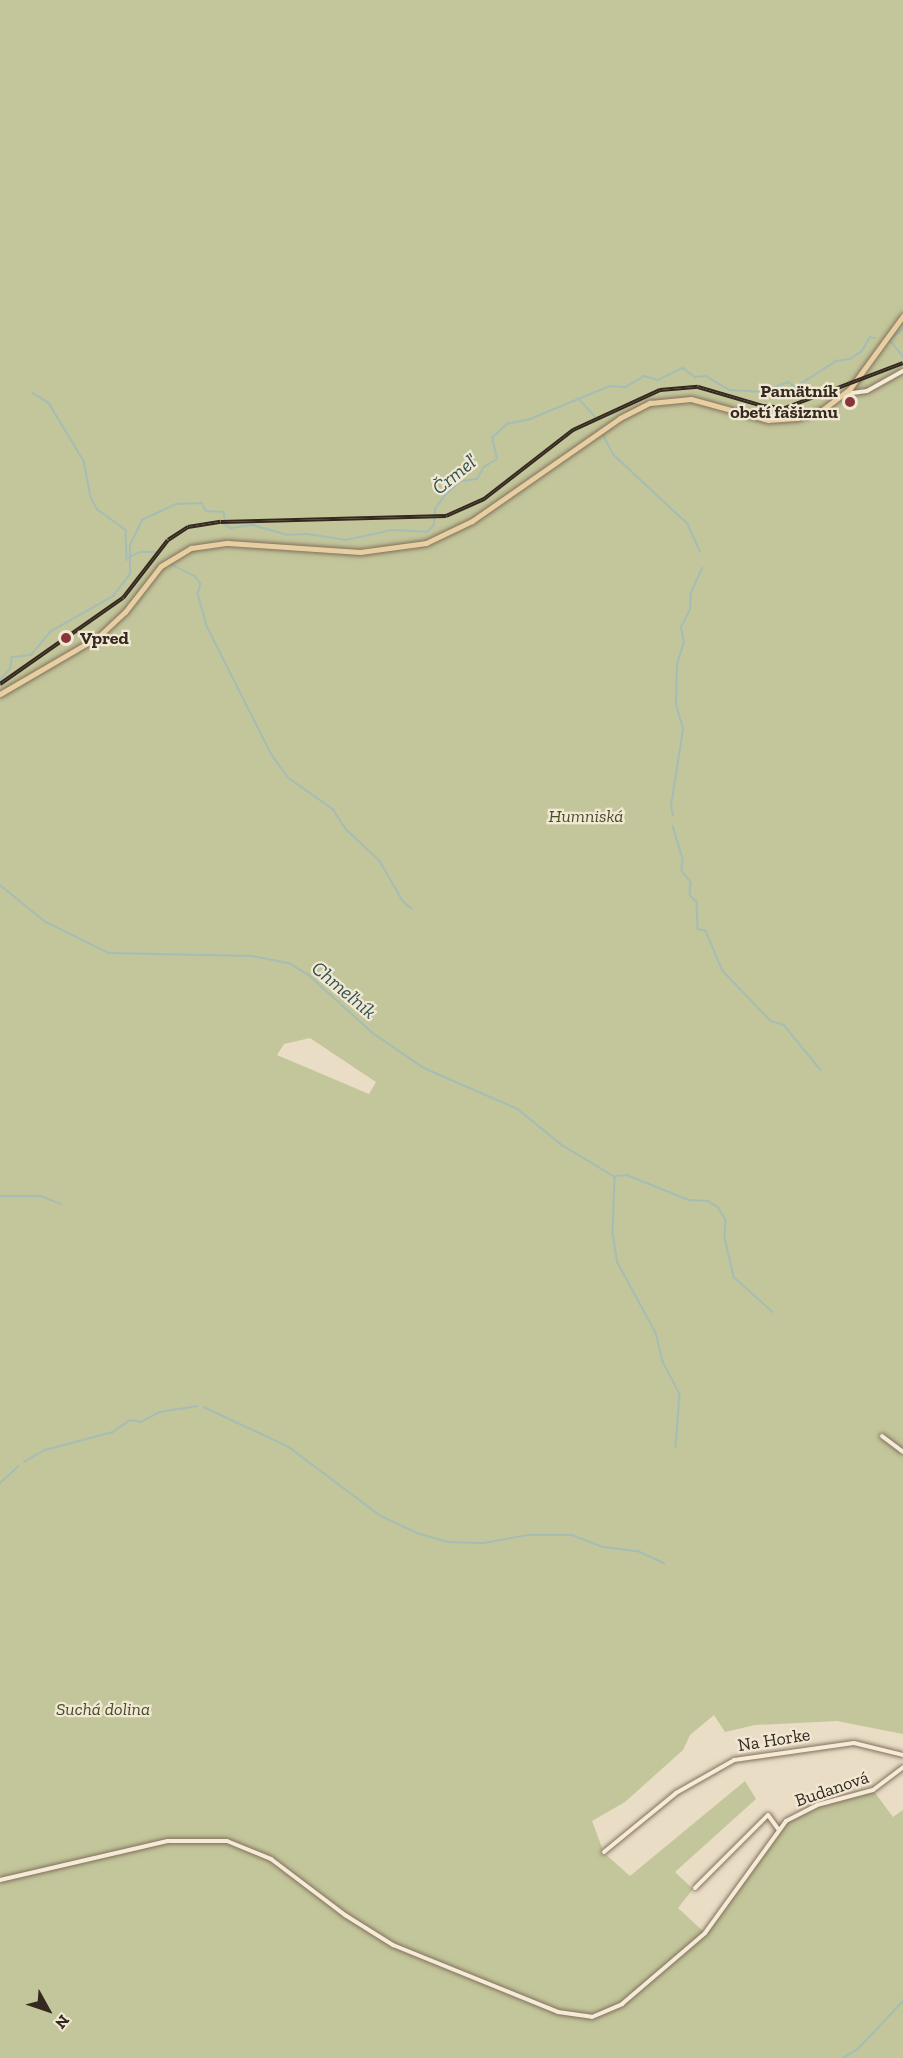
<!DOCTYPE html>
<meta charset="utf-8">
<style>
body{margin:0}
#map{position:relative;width:903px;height:2058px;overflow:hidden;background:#e9ddc5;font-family:"Zilla Slab",serif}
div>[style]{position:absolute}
.green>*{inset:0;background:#c2c69a}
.stream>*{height:1.5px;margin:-0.75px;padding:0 0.75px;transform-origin:0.75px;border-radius:0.75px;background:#a6bdb5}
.roads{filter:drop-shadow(0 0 2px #826f5d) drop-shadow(0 0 2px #826f5d)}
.minor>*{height:4px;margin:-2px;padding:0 2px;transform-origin:2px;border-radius:2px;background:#f5ebd7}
.major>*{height:5px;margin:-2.5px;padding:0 2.5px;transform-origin:2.5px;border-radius:2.5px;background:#e8cfa1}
.rail>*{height:4px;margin-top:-2px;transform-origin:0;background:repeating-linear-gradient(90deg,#f1e8d4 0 4.5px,#34281f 0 9px);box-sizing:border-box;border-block:2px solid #34281f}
.dots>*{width:16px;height:16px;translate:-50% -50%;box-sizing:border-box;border:3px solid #f1e8d4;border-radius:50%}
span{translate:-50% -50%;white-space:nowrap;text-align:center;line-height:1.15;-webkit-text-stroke:4.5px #f1e8d4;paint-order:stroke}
.poi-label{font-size:18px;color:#34281f;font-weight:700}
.right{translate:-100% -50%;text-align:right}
.left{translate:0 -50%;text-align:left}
.park-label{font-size:18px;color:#464e28;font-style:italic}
.street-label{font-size:18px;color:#34281f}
.water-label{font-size:20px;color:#30524e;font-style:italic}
.north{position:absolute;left:18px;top:1980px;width:60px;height:60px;-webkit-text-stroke:4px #f1e8d4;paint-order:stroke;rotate:130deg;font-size:16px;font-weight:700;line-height:24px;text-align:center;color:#34281f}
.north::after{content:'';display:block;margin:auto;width:21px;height:27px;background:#34281f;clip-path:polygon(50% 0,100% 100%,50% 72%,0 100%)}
</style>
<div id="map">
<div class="green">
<div style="clip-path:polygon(evenodd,0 0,903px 0,903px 1734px,837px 1721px,755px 1725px,725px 1732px,714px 1715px,690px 1735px,683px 1750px,625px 1802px,592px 1821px,604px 1853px,630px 1876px,745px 1781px,756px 1799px,675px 1872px,693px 1889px,678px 1908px,705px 1933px,786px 1821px,809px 1808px,873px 1790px,893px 1817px,903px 1810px,903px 2058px,0 2058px,0 0,310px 1038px,376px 1082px,369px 1094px,277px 1055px,284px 1044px,310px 1038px)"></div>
</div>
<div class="stream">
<div style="left:890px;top:339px;width:16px;rotate:-38deg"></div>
<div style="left:890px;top:340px;width:21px;rotate:51deg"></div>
<div style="left:33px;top:393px;width:19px;rotate:32deg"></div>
<div style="left:49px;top:403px;width:68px;rotate:58.9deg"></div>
<div style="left:84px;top:461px;width:32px;rotate:79deg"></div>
<div style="left:578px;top:398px;width:25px;rotate:47deg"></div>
<div style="left:603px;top:434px;width:22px;rotate:63deg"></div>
<div style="left:613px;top:454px;width:103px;rotate:43deg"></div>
<div style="left:688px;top:524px;width:30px;rotate:66deg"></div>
<div style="left:90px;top:495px;width:16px;rotate:63deg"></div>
<div style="left:97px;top:509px;width:36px;rotate:36deg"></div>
<div style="left:126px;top:530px;width:30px;rotate:88deg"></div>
<div style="left:128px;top:558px;width:13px;rotate:-27deg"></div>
<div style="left:140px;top:552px;width:15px"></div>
<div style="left:171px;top:564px;width:27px;rotate:27deg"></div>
<div style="left:195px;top:576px;width:10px;rotate:53deg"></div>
<div style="left:201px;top:584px;width:10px;rotate:107deg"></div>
<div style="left:198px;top:594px;width:35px;rotate:74deg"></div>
<div style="left:208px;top:628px;width:142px;rotate:63.3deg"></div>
<div style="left:272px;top:755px;width:29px;rotate:54deg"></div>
<div style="left:289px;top:778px;width:54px;rotate:35.2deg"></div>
<div style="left:333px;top:809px;width:24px;rotate:57deg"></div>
<div style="left:346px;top:829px;width:47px;rotate:43.3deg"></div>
<div style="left:380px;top:861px;width:46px;rotate:60.1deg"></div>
<div style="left:403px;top:901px;width:11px;rotate:41deg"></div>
<div style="left:0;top:680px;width:15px;rotate:-48deg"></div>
<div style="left:10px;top:669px;width:12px;rotate:-81deg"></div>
<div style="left:12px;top:657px;width:19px;rotate:-6deg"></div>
<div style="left:31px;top:655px;width:30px;rotate:-50deg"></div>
<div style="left:50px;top:632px;width:73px;rotate:-29.7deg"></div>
<div style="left:113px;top:596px;width:28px;rotate:-52deg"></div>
<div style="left:130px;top:574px;width:29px;rotate:-90deg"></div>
<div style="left:130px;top:545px;width:28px;rotate:-64deg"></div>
<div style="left:142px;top:520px;width:38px;rotate:-25deg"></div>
<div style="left:176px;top:504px;width:26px;rotate:-2deg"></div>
<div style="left:202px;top:503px;width:9px;rotate:63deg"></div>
<div style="left:206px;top:511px;width:18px;rotate:3deg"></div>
<div style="left:224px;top:512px;width:13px;rotate:81deg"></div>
<div style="left:226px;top:525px;width:6px;rotate:31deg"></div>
<div style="left:231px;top:528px;width:22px;rotate:-8deg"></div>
<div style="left:253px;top:525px;width:35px;rotate:16deg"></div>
<div style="left:287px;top:535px;width:21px;rotate:-3deg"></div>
<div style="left:308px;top:534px;width:38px;rotate:9deg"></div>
<div style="left:346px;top:540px;width:47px;rotate:-12.3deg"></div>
<div style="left:392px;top:530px;width:35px;rotate:3deg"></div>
<div style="left:427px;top:532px;width:10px;rotate:-45deg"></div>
<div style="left:434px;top:525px;width:16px;rotate:-86deg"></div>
<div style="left:435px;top:509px;width:17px;rotate:-54deg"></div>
<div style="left:445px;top:495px;width:21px;rotate:-41deg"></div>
<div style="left:461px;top:481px;width:16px;rotate:-7deg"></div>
<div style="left:477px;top:479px;width:14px;rotate:-60deg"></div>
<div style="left:484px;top:467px;width:15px;rotate:-32deg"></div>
<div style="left:497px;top:459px;width:22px;rotate:-103deg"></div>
<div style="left:492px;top:438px;width:21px;rotate:-43deg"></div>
<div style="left:507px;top:424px;width:24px;rotate:-12deg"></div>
<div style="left:530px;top:419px;width:87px;rotate:-22.4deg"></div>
<div style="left:610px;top:386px;width:16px;rotate:4deg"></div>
<div style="left:626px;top:387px;width:21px;rotate:-31deg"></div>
<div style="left:644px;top:376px;width:15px;rotate:16deg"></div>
<div style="left:658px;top:380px;width:28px;rotate:-26deg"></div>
<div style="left:683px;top:368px;width:15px;rotate:37deg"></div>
<div style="left:695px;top:377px;width:11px;rotate:-5deg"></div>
<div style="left:706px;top:376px;width:27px;rotate:31deg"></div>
<div style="left:729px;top:390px;width:33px;rotate:3deg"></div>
<div style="left:762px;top:392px;width:28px;rotate:-21deg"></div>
<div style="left:788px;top:382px;width:9px;rotate:32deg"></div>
<div style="left:796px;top:387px;width:48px;rotate:-33deg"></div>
<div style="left:836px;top:361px;width:14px;rotate:-8deg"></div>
<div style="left:850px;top:359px;width:14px;rotate:-34deg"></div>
<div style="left:862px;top:351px;width:16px;rotate:-60deg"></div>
<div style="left:870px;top:337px;width:5px;rotate:11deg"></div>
<div style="left:673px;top:816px;width:10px;rotate:-101deg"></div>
<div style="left:671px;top:806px;width:78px;rotate:-81.1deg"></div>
<div style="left:683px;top:729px;width:26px;rotate:-106deg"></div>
<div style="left:676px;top:704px;width:40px;rotate:-88.6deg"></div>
<div style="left:677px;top:664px;width:22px;rotate:-72deg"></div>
<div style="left:684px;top:643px;width:16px;rotate:-101deg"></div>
<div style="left:681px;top:627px;width:19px;rotate:-62deg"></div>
<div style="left:690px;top:610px;width:17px;rotate:-87deg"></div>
<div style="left:691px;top:593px;width:27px;rotate:-66deg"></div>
<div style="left:673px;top:826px;width:34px;rotate:73deg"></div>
<div style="left:683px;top:859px;width:12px;rotate:95deg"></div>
<div style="left:682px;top:871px;width:14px;rotate:51deg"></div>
<div style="left:691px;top:882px;width:13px;rotate:94deg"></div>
<div style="left:690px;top:895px;width:10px;rotate:45deg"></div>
<div style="left:697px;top:902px;width:27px;rotate:88deg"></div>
<div style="left:698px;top:929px;width:8px;rotate:14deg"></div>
<div style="left:706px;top:931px;width:43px;rotate:67deg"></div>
<div style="left:723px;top:971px;width:69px;rotate:46.2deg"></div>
<div style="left:771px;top:1021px;width:14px;rotate:17deg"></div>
<div style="left:784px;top:1025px;width:58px;rotate:50.6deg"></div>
<div style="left:0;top:885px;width:59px;rotate:38.8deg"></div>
<div style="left:46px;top:922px;width:70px;rotate:26.2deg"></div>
<div style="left:109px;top:953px;width:143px;rotate:1.2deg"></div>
<div style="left:252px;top:956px;width:38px;rotate:11deg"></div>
<div style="left:289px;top:963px;width:23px;rotate:31deg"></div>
<div style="left:309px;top:975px;width:86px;rotate:42.2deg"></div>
<div style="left:373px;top:1033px;width:62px;rotate:34.5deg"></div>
<div style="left:424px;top:1068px;width:103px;rotate:23.6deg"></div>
<div style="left:518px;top:1109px;width:57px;rotate:39.3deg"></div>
<div style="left:562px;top:1145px;width:62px;rotate:31.1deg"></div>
<div style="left:616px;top:1176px;width:11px;rotate:-5deg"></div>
<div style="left:627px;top:1175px;width:67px;rotate:22deg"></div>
<div style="left:689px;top:1200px;width:19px;rotate:3deg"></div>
<div style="left:708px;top:1201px;width:12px;rotate:31deg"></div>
<div style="left:718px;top:1207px;width:15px;rotate:58deg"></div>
<div style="left:726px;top:1220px;width:18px;rotate:93deg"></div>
<div style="left:725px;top:1238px;width:40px;rotate:77deg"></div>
<div style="left:734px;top:1277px;width:52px;rotate:41.9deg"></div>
<div style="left:615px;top:1177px;width:56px;rotate:92deg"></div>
<div style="left:613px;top:1233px;width:30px;rotate:81deg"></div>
<div style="left:618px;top:1263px;width:80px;rotate:61.5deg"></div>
<div style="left:656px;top:1333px;width:30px;rotate:76deg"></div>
<div style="left:663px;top:1362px;width:36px;rotate:62deg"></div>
<div style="left:680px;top:1394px;width:53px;rotate:94.3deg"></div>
<div style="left:0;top:1196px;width:41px"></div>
<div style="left:41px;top:1196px;width:22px;rotate:22deg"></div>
<div style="left:204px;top:1407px;width:94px;rotate:25.2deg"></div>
<div style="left:289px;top:1447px;width:115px;rotate:36.9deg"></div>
<div style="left:381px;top:1516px;width:40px;rotate:25deg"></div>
<div style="left:417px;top:1533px;width:33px;rotate:16deg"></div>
<div style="left:449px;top:1542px;width:35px;rotate:2deg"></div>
<div style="left:484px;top:1543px;width:45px;rotate:-10.3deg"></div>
<div style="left:528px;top:1535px;width:44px"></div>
<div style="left:572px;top:1535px;width:33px;rotate:21deg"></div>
<div style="left:603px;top:1547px;width:35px;rotate:7deg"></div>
<div style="left:638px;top:1551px;width:29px;rotate:25deg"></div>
<div style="left:24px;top:1462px;width:24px;rotate:-30deg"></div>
<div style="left:45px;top:1450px;width:70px;rotate:-14.8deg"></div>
<div style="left:113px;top:1432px;width:21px;rotate:-35deg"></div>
<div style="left:130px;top:1420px;width:11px;rotate:10deg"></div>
<div style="left:141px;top:1422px;width:21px;rotate:-28deg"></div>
<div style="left:160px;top:1412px;width:38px;rotate:-9deg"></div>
<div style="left:0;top:1483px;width:25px;rotate:-42deg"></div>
<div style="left:843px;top:2058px;width:17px;rotate:-31deg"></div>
<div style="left:858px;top:2049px;width:66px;rotate:-46.8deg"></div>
</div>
<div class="roads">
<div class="minor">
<div style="left:845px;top:394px;width:22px;rotate:-8deg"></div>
<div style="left:867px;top:391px;width:41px;rotate:-29.1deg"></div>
<div style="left:882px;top:1436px;width:26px;rotate:37deg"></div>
<div style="left:604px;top:1852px;width:93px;rotate:-39.3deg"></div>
<div style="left:676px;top:1793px;width:67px;rotate:-29.6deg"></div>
<div style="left:734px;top:1760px;width:121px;rotate:-8.1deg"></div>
<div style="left:854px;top:1743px;width:50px;rotate:13.8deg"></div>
<div style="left:0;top:1880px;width:172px;rotate:-13.1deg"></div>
<div style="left:168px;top:1841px;width:59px"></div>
<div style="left:227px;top:1841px;width:48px;rotate:22.2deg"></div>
<div style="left:271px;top:1859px;width:93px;rotate:37.1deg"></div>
<div style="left:345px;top:1915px;width:57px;rotate:32deg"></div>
<div style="left:393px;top:1945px;width:178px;rotate:22.1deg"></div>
<div style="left:558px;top:2012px;width:34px;rotate:8deg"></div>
<div style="left:592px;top:2017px;width:33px;rotate:-23deg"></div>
<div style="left:622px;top:2004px;width:109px;rotate:-40.5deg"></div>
<div style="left:705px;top:1933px;width:138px;rotate:-54.1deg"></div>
<div style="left:786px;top:1821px;width:35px;rotate:-27deg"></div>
<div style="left:817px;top:1805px;width:58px;rotate:-15deg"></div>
<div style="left:873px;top:1790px;width:38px;rotate:-37deg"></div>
<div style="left:695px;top:1888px;width:103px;rotate:-45deg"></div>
<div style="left:768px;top:1815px;width:17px;rotate:54deg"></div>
</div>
<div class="major">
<div style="left:0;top:694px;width:113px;rotate:-30.2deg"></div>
<div style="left:98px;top:637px;width:37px;rotate:-43deg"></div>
<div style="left:125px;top:612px;width:58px;rotate:-52deg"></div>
<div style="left:161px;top:566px;width:35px;rotate:-31deg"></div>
<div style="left:191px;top:548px;width:37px;rotate:-8deg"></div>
<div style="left:228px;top:543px;width:132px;rotate:3.9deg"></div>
<div style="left:360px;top:552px;width:67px;rotate:-7.8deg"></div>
<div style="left:426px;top:543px;width:51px;rotate:-25.6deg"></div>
<div style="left:472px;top:521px;width:180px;rotate:-34.8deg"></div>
<div style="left:620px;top:418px;width:34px;rotate:-27deg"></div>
<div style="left:650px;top:403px;width:41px;rotate:-5.6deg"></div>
<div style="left:691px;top:399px;width:80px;rotate:15.3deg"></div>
<div style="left:768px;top:420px;width:29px;rotate:-4deg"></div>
<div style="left:797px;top:418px;width:26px;rotate:-18deg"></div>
<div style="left:822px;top:410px;width:34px;rotate:-37deg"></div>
<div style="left:849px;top:390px;width:92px;rotate:-53.9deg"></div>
</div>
</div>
<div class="rail">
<div style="left:0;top:684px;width:150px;rotate:-35deg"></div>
<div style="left:123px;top:598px;width:73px;rotate:-52.2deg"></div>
<div style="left:168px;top:540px;width:24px;rotate:-33deg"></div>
<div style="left:188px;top:527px;width:33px;rotate:-9deg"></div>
<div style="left:221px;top:522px;width:225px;rotate:-1.5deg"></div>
<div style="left:446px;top:516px;width:42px;rotate:-24.1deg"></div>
<div style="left:484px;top:499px;width:113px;rotate:-37.8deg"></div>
<div style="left:573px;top:430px;width:96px;rotate:-24.7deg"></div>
<div style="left:660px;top:390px;width:38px;rotate:-5deg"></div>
<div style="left:698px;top:387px;width:68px;rotate:16.3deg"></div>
<div style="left:763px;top:406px;width:22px;rotate:5deg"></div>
<div style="left:785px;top:408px;width:126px;rotate:-20.9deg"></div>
</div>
<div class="dots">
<div style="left:850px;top:402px;background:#8a3438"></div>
<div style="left:66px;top:638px;background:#8a3438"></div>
</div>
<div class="poi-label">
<span class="right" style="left:838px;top:402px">Pamätník<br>obetí fašizmu</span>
<span class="left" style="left:80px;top:638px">Vpred</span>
</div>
<div class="park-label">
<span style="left:586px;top:816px">Humniská</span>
<span style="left:103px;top:1709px">Suchá dolina</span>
</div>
<div class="street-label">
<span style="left:774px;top:1740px;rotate:-9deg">Na Horke</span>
<span style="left:832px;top:1789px;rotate:-19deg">Budanová</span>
</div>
<div class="water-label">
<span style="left:454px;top:475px;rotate:-39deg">Črmeľ</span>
<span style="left:344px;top:990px;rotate:40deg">Chmeľník</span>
</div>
<div class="north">N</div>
</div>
